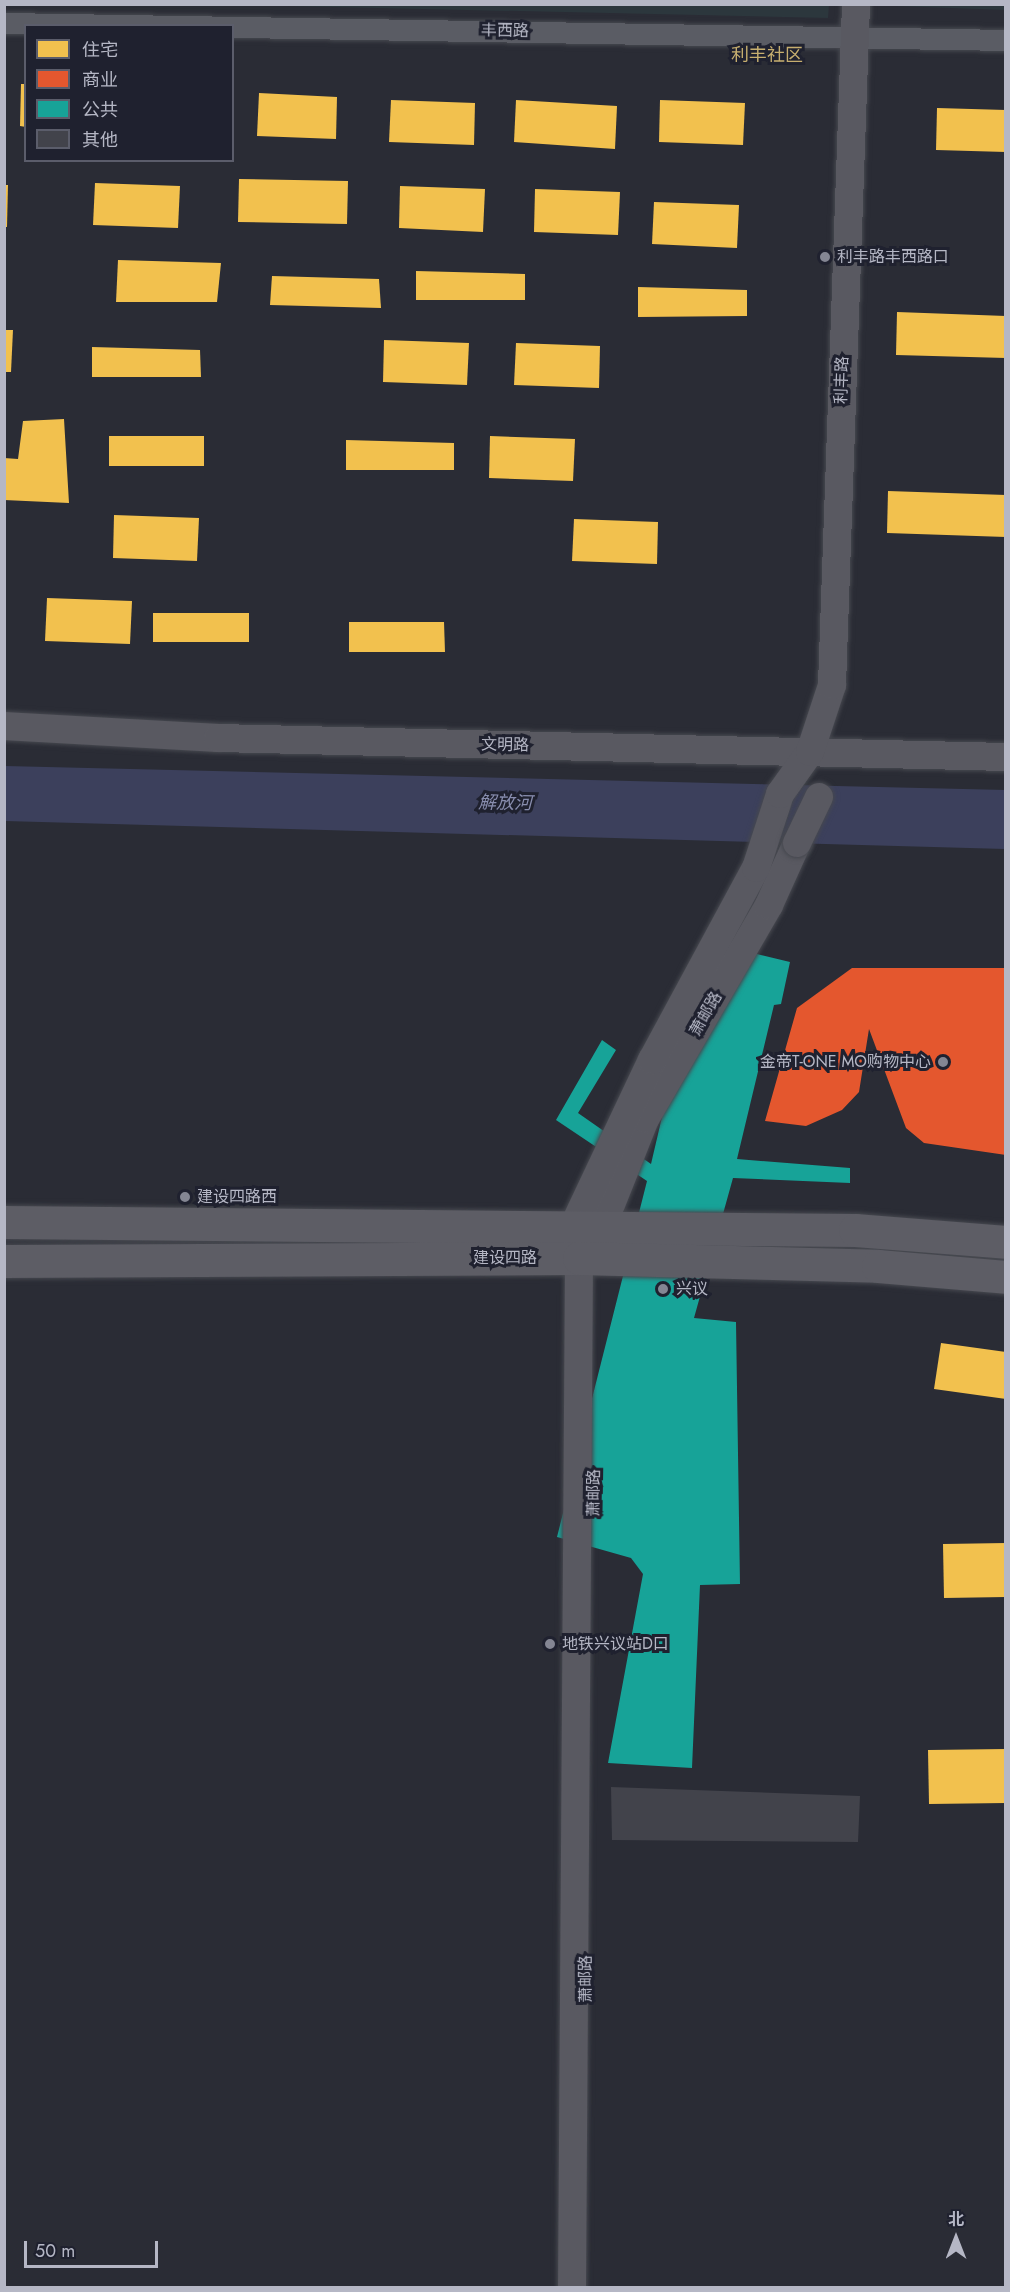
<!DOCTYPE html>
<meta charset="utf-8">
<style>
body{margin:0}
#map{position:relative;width:1010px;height:2292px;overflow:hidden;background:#2a2c35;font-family:Jost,"Noto Sans SC",sans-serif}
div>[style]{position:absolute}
.green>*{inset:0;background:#2c373d}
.water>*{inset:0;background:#3c405c}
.homes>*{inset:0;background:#f2c14e}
.shops>*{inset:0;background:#e4572e}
.public>*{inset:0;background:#17a398}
.building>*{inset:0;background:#42434b}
.roads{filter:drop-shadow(0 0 2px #46484f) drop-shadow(0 0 2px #46484f)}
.street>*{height:21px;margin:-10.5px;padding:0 10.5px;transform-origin:10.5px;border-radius:10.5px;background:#5a5c64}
.secondary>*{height:28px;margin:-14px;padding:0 14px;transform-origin:14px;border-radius:14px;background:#595961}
.primary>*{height:33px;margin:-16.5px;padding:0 16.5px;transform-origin:16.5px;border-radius:16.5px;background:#5d5d65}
.bridges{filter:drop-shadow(0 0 2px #46484f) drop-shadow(0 0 2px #46484f)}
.secondary-bridge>*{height:28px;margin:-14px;padding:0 14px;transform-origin:14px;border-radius:14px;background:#595961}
.dots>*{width:16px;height:16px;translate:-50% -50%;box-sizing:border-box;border:3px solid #1f212f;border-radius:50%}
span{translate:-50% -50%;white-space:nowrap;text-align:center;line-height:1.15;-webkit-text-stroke:6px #1f212f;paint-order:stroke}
.street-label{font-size:16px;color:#b5b7c5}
.poi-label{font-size:16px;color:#b5b7c5}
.left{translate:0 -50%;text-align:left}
.right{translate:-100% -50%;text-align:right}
.neighbourhood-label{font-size:18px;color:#c6ae6f}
.water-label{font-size:18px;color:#888dae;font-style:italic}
.frame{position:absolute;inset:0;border:6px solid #b5b7c5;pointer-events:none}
.legend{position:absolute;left:24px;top:24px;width:210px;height:138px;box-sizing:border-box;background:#1f212f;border:2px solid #5b5d6b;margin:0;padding:8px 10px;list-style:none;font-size:18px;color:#b5b7c5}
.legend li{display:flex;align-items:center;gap:12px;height:30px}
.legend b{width:30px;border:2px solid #5b5d6b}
.north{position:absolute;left:926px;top:2208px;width:60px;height:60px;-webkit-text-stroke:4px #1f212f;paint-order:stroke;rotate:0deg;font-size:16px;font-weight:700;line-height:24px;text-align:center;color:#b5b7c5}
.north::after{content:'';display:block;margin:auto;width:21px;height:27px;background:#b5b7c5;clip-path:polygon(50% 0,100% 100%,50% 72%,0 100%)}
.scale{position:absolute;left:24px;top:2241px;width:134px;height:27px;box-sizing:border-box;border:3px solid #b5b7c5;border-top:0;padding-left:8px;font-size:18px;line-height:21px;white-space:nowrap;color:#b5b7c5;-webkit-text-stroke:4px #1f212f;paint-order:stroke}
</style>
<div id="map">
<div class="green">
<div style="clip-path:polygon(1005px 4px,1005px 10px,896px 6px,896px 4px)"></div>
<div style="clip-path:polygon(246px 5px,829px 5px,828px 18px)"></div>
</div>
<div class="water">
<div style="clip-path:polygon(5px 766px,1006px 790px,1005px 849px,5px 821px)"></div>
</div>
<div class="homes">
<div style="clip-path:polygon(21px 84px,26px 84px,26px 127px,20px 126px)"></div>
<div style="clip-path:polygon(259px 93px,337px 97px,336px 139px,257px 136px)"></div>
<div style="clip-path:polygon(391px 100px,475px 103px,474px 145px,389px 142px)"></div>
<div style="clip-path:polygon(516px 100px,617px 106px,615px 149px,514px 142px)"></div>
<div style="clip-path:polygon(660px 100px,745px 103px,743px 145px,659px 142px)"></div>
<div style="clip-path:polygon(937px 108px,1006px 110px,1006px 152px,936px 150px)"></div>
<div style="clip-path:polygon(239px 179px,348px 181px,347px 224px,238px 222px)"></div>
<div style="clip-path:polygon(95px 183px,180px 186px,178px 228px,93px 225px)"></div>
<div style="clip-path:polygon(5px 185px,8px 185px,7px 227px,5px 227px)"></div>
<div style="clip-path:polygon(400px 186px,485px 189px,483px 232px,399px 228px)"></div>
<div style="clip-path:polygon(535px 189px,620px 192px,618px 235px,534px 232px)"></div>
<div style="clip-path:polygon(654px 202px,739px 205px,737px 248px,652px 244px)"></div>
<div style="clip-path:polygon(118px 260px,221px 263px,217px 302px,116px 302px)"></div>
<div style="clip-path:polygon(416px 271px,525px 274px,525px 300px,416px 300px)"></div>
<div style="clip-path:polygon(272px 276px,379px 279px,381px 308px,270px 305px)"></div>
<div style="clip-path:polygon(638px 287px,747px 290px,747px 316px,638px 317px)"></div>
<div style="clip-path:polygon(897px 312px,1006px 316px,1006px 358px,896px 355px)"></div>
<div style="clip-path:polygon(4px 330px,13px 330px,11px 372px,4px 372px)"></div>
<div style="clip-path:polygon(384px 340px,469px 343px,467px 385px,383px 382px)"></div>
<div style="clip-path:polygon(516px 343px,600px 346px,599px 388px,514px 385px)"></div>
<div style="clip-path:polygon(92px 347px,200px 350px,201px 377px,92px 377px)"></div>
<div style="clip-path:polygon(64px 419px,69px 503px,4px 500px,4px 458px,18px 459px,23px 421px)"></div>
<div style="clip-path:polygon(109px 436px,204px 436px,204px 466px,109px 466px)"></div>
<div style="clip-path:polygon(490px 436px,575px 439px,573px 481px,489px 478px)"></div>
<div style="clip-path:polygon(346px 440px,454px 443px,454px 470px,346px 470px)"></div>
<div style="clip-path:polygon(888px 491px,1006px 495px,1006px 537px,887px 533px)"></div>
<div style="clip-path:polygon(114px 515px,199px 518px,197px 561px,113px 558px)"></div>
<div style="clip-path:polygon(574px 519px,658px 522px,657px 564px,572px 561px)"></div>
<div style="clip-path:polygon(47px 598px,132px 601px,130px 644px,45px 641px)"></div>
<div style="clip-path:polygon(153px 613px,249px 613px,249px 642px,153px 642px)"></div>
<div style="clip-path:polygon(349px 622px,444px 622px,445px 652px,349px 652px)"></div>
<div style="clip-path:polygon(941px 1343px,1006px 1352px,1006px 1399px,934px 1389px)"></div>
<div style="clip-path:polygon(1006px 1543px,1006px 1597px,944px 1598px,943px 1544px)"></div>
<div style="clip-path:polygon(1006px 1749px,1006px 1803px,929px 1804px,928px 1750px)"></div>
</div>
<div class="shops">
<div style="clip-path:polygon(852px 968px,1006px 968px,1006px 1155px,924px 1143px,906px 1128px,869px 1029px,859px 1092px,842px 1110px,806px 1126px,765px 1121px,797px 1008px)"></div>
</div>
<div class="public">
<div style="clip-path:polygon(703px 941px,790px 962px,781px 1004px,774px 1005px,737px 1159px,850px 1168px,850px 1183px,733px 1178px,694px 1318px,736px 1322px,740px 1584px,700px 1585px,692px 1768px,608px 1763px,643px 1574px,631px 1558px,557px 1537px,647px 1181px,556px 1120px,602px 1040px,616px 1050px,578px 1113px,651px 1164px)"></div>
</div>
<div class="building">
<div style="clip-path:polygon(611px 1787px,860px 1796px,858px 1842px,612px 1840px)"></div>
</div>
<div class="roads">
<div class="street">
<div style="left:4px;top:23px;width:1002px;rotate:0.97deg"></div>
</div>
<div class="secondary">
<div style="left:4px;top:726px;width:214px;rotate:3.2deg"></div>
<div style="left:218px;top:738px;width:788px;rotate:1.38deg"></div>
<div style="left:599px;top:1248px;width:21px;rotate:-82deg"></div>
<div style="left:602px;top:1227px;width:116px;rotate:-68.3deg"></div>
<div style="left:645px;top:1119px;width:247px;rotate:-59.9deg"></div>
<div style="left:769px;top:905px;width:68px;rotate:-65.7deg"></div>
<div style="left:572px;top:2288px;width:1030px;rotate:-89.61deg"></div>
<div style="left:579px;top:1258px;width:32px;rotate:-101deg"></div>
<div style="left:573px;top:1227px;width:185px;rotate:-64.7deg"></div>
<div style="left:652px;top:1060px;width:218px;rotate:-61.6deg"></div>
<div style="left:756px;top:868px;width:78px;rotate:-72deg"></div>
<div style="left:780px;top:794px;width:52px;rotate:-54.5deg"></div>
<div style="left:810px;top:752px;width:71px;rotate:-71.8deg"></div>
<div style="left:832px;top:685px;width:681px;rotate:-87.98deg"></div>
</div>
<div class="primary">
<div style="left:4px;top:1222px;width:851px;rotate:0.54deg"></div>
<div style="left:855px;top:1230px;width:151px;rotate:4.5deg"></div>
<div style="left:4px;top:1261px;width:575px;rotate:-0.3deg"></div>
<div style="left:579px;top:1258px;width:299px;rotate:1.5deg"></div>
<div style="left:878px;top:1266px;width:128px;rotate:4.9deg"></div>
</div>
</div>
<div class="bridges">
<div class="secondary-bridge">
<div style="left:797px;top:843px;width:51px;rotate:-64.4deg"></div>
</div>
</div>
<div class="dots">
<div style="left:825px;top:257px;background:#848693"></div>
<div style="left:943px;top:1062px;background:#848693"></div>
<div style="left:185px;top:1197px;background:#848693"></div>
<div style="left:663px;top:1289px;background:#848693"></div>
<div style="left:550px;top:1644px;background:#848693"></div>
</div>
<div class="street-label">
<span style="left:505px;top:31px;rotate:1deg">丰西路</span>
<span style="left:842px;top:380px;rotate:-88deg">利丰路</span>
<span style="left:505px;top:745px;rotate:1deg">文明路</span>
<span style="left:706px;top:1014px;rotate:-60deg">萧邮路</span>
<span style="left:505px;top:1258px">建设四路</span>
<span style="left:594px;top:1493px;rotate:-89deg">萧邮路</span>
<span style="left:586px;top:1979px;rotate:-90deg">萧邮路</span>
</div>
<div class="poi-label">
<span class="left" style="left:837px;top:257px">利丰路丰西路口</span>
<span class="right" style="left:931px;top:1062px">金帝T-ONE MO购物中心</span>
<span class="left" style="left:197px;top:1197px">建设四路西</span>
<span class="left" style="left:676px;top:1289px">兴议</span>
<span class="left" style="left:562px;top:1644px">地铁兴议站D口</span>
</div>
<div class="neighbourhood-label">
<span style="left:767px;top:55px">利丰社区</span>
</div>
<div class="water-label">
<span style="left:505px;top:803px;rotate:1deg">解放河</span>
</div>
<div class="frame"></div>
<ul class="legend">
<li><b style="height:16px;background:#f2c14e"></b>住宅</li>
<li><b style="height:16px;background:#e4572e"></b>商业</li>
<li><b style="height:16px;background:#17a398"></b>公共</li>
<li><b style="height:16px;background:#42434b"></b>其他</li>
</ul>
<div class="north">北</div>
<div class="scale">50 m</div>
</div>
